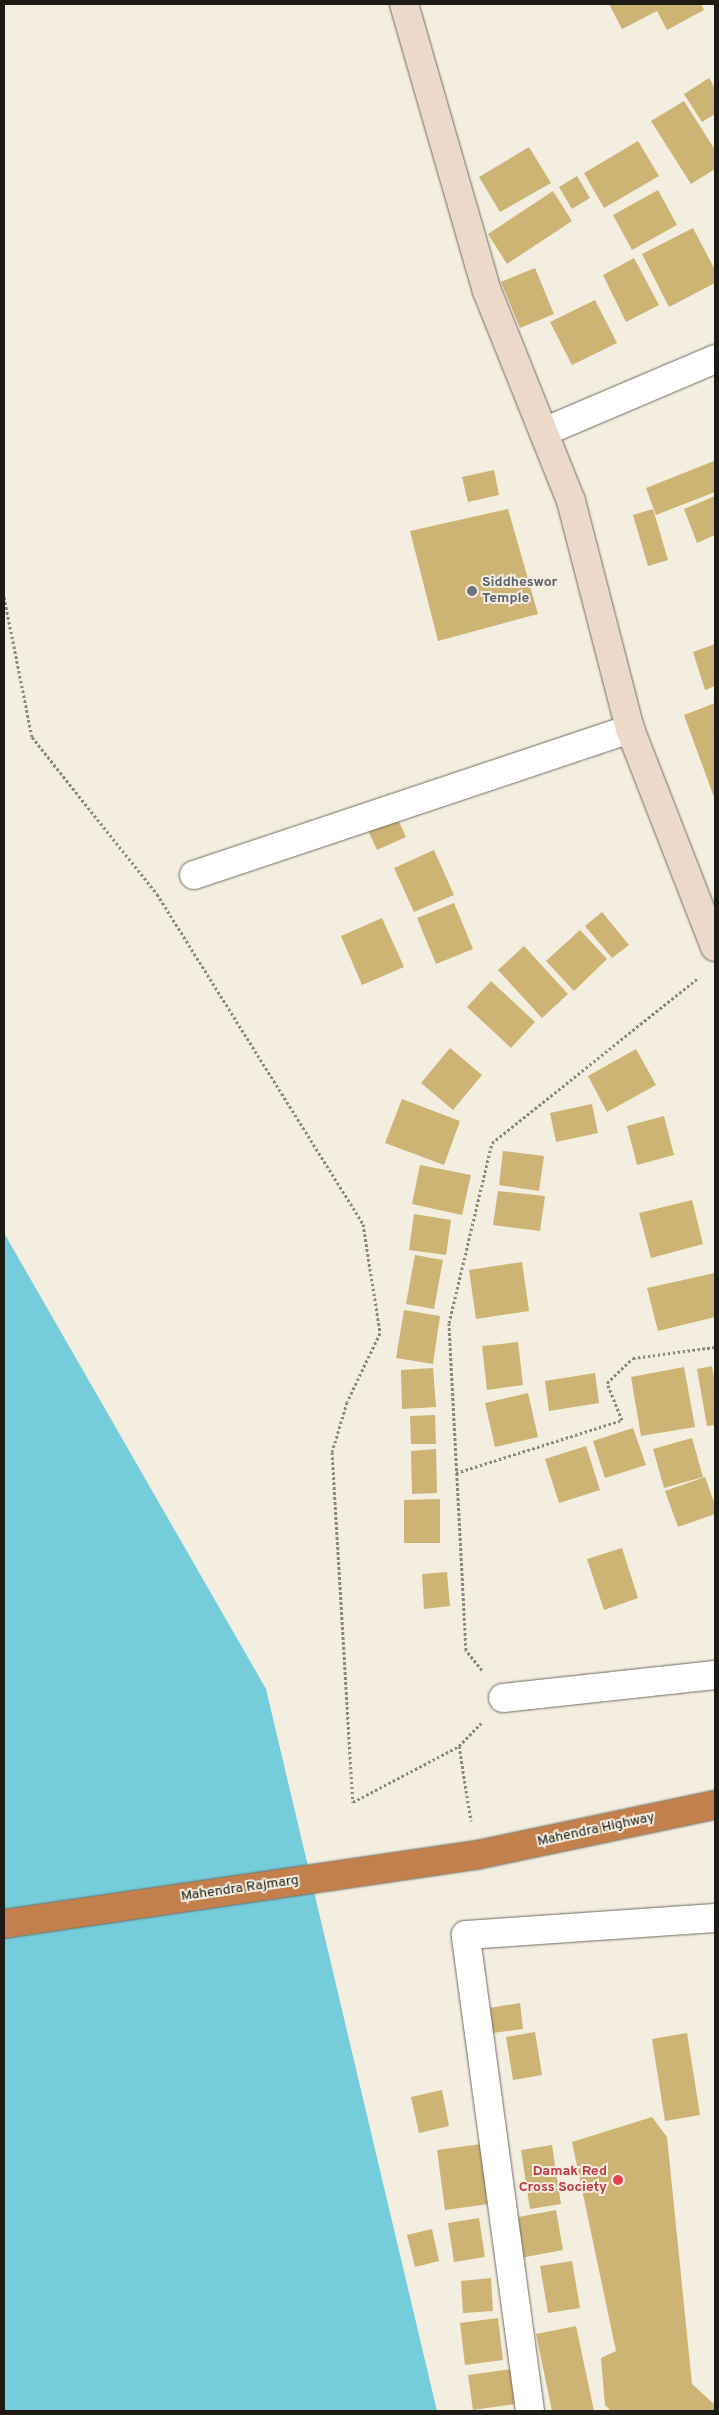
<!DOCTYPE html>
<style>
body{margin:0}
#map{position:relative;width:719px;height:2415px;overflow:hidden;background:#f3eee0;font-family:Overpass,sans-serif}
div>[style]{position:absolute}
.water>*{inset:0;background:#75cddc}
.building>*{inset:0;background:#cdb374}
.path>*{height:3px;margin-top:-1.5px;transform-origin:0;background:repeating-linear-gradient(90deg,#8b877e 0 2.5px,transparent 0 5px)}
.roads{filter:drop-shadow(0 0 1px #706b60) drop-shadow(0 0 1px #706b60)}
.street>*{height:28px;margin:-14px;padding:0 14px;transform-origin:14px;border-radius:14px;background:#fff}
.secondary>*{height:28px;margin:-14px;padding:0 14px;transform-origin:14px;border-radius:14px;background:#edd9c9}
.highway>*{height:28px;margin:-14px;padding:0 14px;transform-origin:14px;border-radius:14px;background:#c4804c}
.dots>*{width:14px;height:14px;translate:-50% -50%;box-sizing:border-box;border:2px solid #f3eee0;border-radius:50%}
span{translate:-50% -50%;white-space:nowrap;text-align:center;line-height:1.15;-webkit-text-stroke:4px #f3eee0;paint-order:stroke}
.worship-label{font-size:14px;color:#5b616d;font-weight:700}
.left{translate:0 -50%;text-align:left}
.street-label{font-size:14px;color:#1d1b16}
.health-label{font-size:14px;color:#be3a42;font-weight:700}
.right{translate:-100% -50%;text-align:right}
.frame{position:absolute;inset:0;border:5px solid #1d1b16;pointer-events:none}
</style>
<div id="map">
<div class="water">
<div style="clip-path:polygon(4px 1233px,266px 1689px,437px 2411px,4px 2411px)"></div>
</div>
<div class="building">
<div style="clip-path:polygon(609px 4px,701px 4px,704px 10px,667px 30px,657px 11px,622px 29px)"></div>
<div style="clip-path:polygon(709px 78px,715px 88px,715px 114px,702px 122px,684px 94px)"></div>
<div style="clip-path:polygon(684px 101px,715px 150px,715px 169px,691px 184px,651px 121px)"></div>
<div style="clip-path:polygon(638px 141px,659px 176px,604px 208px,584px 173px)"></div>
<div style="clip-path:polygon(529px 147px,551px 183px,500px 212px,479px 177px)"></div>
<div style="clip-path:polygon(577px 176px,590px 198px,572px 209px,559px 187px)"></div>
<div style="clip-path:polygon(658px 190px,677px 225px,632px 250px,613px 215px)"></div>
<div style="clip-path:polygon(553px 191px,572px 221px,507px 264px,488px 234px)"></div>
<div style="clip-path:polygon(693px 228px,715px 270px,715px 283px,669px 307px,642px 254px)"></div>
<div style="clip-path:polygon(634px 258px,659px 305px,626px 322px,603px 275px)"></div>
<div style="clip-path:polygon(535px 268px,554px 314px,520px 328px,501px 282px)"></div>
<div style="clip-path:polygon(595px 300px,617px 343px,572px 365px,550px 322px)"></div>
<div style="clip-path:polygon(714px 461px,715px 492px,656px 515px,646px 488px)"></div>
<div style="clip-path:polygon(494px 470px,499px 495px,468px 502px,462px 477px)"></div>
<div style="clip-path:polygon(715px 496px,715px 535px,697px 543px,684px 509px)"></div>
<div style="clip-path:polygon(508px 509px,538px 614px,438px 641px,410px 531px)"></div>
<div style="clip-path:polygon(653px 509px,668px 560px,648px 566px,633px 515px)"></div>
<div style="clip-path:polygon(715px 644px,715px 686px,705px 690px,693px 652px)"></div>
<div style="clip-path:polygon(715px 703px,715px 800px,684px 715px)"></div>
<div style="clip-path:polygon(392px 806px,406px 837px,377px 850px,363px 819px)"></div>
<div style="clip-path:polygon(434px 850px,454px 895px,414px 912px,394px 868px)"></div>
<div style="clip-path:polygon(454px 903px,473px 949px,436px 964px,417px 918px)"></div>
<div style="clip-path:polygon(602px 912px,629px 945px,612px 958px,585px 926px)"></div>
<div style="clip-path:polygon(382px 918px,404px 967px,362px 985px,341px 936px)"></div>
<div style="clip-path:polygon(580px 930px,607px 959px,574px 991px,546px 961px)"></div>
<div style="clip-path:polygon(524px 946px,568px 994px,542px 1018px,498px 970px)"></div>
<div style="clip-path:polygon(491px 981px,535px 1022px,511px 1048px,467px 1007px)"></div>
<div style="clip-path:polygon(450px 1048px,482px 1075px,453px 1110px,421px 1083px)"></div>
<div style="clip-path:polygon(636px 1049px,656px 1085px,607px 1112px,588px 1076px)"></div>
<div style="clip-path:polygon(402px 1099px,460px 1121px,444px 1165px,385px 1143px)"></div>
<div style="clip-path:polygon(592px 1104px,598px 1133px,556px 1142px,550px 1113px)"></div>
<div style="clip-path:polygon(664px 1116px,674px 1155px,637px 1165px,627px 1126px)"></div>
<div style="clip-path:polygon(503px 1151px,544px 1156px,539px 1191px,499px 1185px)"></div>
<div style="clip-path:polygon(420px 1165px,471px 1175px,462px 1215px,412px 1204px)"></div>
<div style="clip-path:polygon(498px 1191px,545px 1196px,540px 1231px,493px 1225px)"></div>
<div style="clip-path:polygon(692px 1200px,703px 1244px,651px 1258px,639px 1213px)"></div>
<div style="clip-path:polygon(414px 1214px,451px 1220px,446px 1255px,409px 1250px)"></div>
<div style="clip-path:polygon(415px 1255px,443px 1260px,434px 1309px,406px 1304px)"></div>
<div style="clip-path:polygon(522px 1262px,529px 1311px,476px 1319px,469px 1270px)"></div>
<div style="clip-path:polygon(715px 1273px,715px 1317px,658px 1331px,647px 1288px)"></div>
<div style="clip-path:polygon(404px 1310px,440px 1316px,433px 1364px,396px 1358px)"></div>
<div style="clip-path:polygon(518px 1342px,523px 1385px,487px 1390px,482px 1346px)"></div>
<div style="clip-path:polygon(712px 1366px,715px 1383px,715px 1425px,707px 1426px,697px 1369px)"></div>
<div style="clip-path:polygon(684px 1367px,695px 1427px,641px 1436px,631px 1377px)"></div>
<div style="clip-path:polygon(433px 1368px,436px 1407px,402px 1409px,401px 1370px)"></div>
<div style="clip-path:polygon(595px 1373px,599px 1403px,549px 1411px,545px 1381px)"></div>
<div style="clip-path:polygon(528px 1393px,538px 1437px,495px 1447px,485px 1403px)"></div>
<div style="clip-path:polygon(435px 1415px,436px 1444px,411px 1444px,410px 1416px)"></div>
<div style="clip-path:polygon(633px 1428px,646px 1465px,605px 1478px,593px 1441px)"></div>
<div style="clip-path:polygon(692px 1438px,703px 1477px,664px 1488px,653px 1449px)"></div>
<div style="clip-path:polygon(586px 1446px,600px 1490px,559px 1503px,545px 1459px)"></div>
<div style="clip-path:polygon(436px 1449px,437px 1493px,412px 1494px,411px 1451px)"></div>
<div style="clip-path:polygon(705px 1477px,715px 1505px,715px 1514px,678px 1527px,665px 1491px)"></div>
<div style="clip-path:polygon(440px 1499px,440px 1543px,404px 1543px,404px 1500px)"></div>
<div style="clip-path:polygon(622px 1548px,638px 1598px,604px 1610px,587px 1559px)"></div>
<div style="clip-path:polygon(447px 1572px,450px 1606px,424px 1609px,422px 1574px)"></div>
<div style="clip-path:polygon(520px 2003px,523px 2029px,492px 2033px,489px 2008px)"></div>
<div style="clip-path:polygon(535px 2032px,542px 2075px,513px 2080px,506px 2037px)"></div>
<div style="clip-path:polygon(687px 2033px,700px 2115px,665px 2121px,652px 2039px)"></div>
<div style="clip-path:polygon(442px 2090px,449px 2126px,419px 2133px,411px 2097px)"></div>
<div style="clip-path:polygon(652px 2117px,667px 2137px,692px 2384px,715px 2405px,715px 2411px,611px 2411px,605px 2405px,601px 2358px,616px 2351px,572px 2142px)"></div>
<div style="clip-path:polygon(481px 2144px,489px 2204px,445px 2210px,437px 2150px)"></div>
<div style="clip-path:polygon(552px 2145px,561px 2204px,530px 2209px,521px 2150px)"></div>
<div style="clip-path:polygon(556px 2210px,563px 2250px,520px 2258px,513px 2218px)"></div>
<div style="clip-path:polygon(479px 2218px,485px 2257px,454px 2262px,448px 2223px)"></div>
<div style="clip-path:polygon(432px 2229px,439px 2261px,415px 2267px,407px 2235px)"></div>
<div style="clip-path:polygon(572px 2261px,580px 2308px,548px 2313px,540px 2266px)"></div>
<div style="clip-path:polygon(491px 2278px,493px 2311px,463px 2313px,461px 2281px)"></div>
<div style="clip-path:polygon(498px 2318px,503px 2360px,465px 2365px,460px 2323px)"></div>
<div style="clip-path:polygon(576px 2326px,594px 2411px,552px 2411px,536px 2334px)"></div>
<div style="clip-path:polygon(512px 2369px,516px 2404px,473px 2410px,468px 2375px)"></div>
</div>
<div class="path">
<div style="left:4px;top:597px;width:143px;rotate:78.7deg"></div>
<div style="left:32px;top:737px;width:201px;rotate:51.5deg"></div>
<div style="left:157px;top:894px;width:389px;rotate:58deg"></div>
<div style="left:363px;top:1224px;width:110px;rotate:81.1deg"></div>
<div style="left:380px;top:1333px;width:76px;rotate:115.6deg"></div>
<div style="left:347px;top:1402px;width:52px;rotate:106.7deg"></div>
<div style="left:332px;top:1452px;width:351px;rotate:86.6deg"></div>
<div style="left:353px;top:1802px;width:120px;rotate:-27.8deg"></div>
<div style="left:459px;top:1746px;width:32px;rotate:-46deg"></div>
<div style="left:456px;top:1473px;width:174px;rotate:-17.7deg"></div>
<div style="left:622px;top:1420px;width:40px;rotate:-112deg"></div>
<div style="left:607px;top:1383px;width:36px;rotate:-44deg"></div>
<div style="left:633px;top:1358px;width:83px;rotate:-7.6deg"></div>
<div style="left:482px;top:1670px;width:26px;rotate:-129deg"></div>
<div style="left:466px;top:1650px;width:327px;rotate:-93deg"></div>
<div style="left:449px;top:1323px;width:185px;rotate:-76.6deg"></div>
<div style="left:492px;top:1143px;width:265px;rotate:-38.7deg"></div>
<div style="left:459px;top:1746px;width:76px;rotate:80.9deg"></div>
</div>
<div class="roads">
<div class="street">
<div style="left:544px;top:432px;width:186px;rotate:-23.1deg"></div>
<div style="left:194px;top:875px;width:460px;rotate:-18.5deg"></div>
<div style="left:503px;top:1698px;width:213px;rotate:-6.2deg"></div>
<div style="left:530px;top:2411px;width:480px;rotate:-97.7deg"></div>
<div style="left:466px;top:1935px;width:250px;rotate:-3.9deg"></div>
</div>
<div class="secondary">
<div style="left:404px;top:4px;width:299px;rotate:73.9deg"></div>
<div style="left:487px;top:291px;width:226px;rotate:68.2deg"></div>
<div style="left:571px;top:501px;width:236px;rotate:75.5deg"></div>
<div style="left:630px;top:729px;width:234px;rotate:68.7deg"></div>
</div>
<div class="highway">
<div style="left:4px;top:1924px;width:478px;rotate:-8.3deg"></div>
<div style="left:477px;top:1855px;width:243px;rotate:-11.9deg"></div>
</div>
</div>
<div class="dots">
<div style="left:472px;top:591px;background:#6b7280"></div>
<div style="left:618px;top:2180px;background:#e0444e"></div>
</div>
<div class="worship-label">
<span class="left" style="left:482px;top:591px">Siddheswor<br>Temple</span>
</div>
<div class="street-label">
<span style="left:596px;top:1830px;rotate:-12deg">Mahendra Highway</span>
<span style="left:240px;top:1889px;rotate:-8deg">Mahendra Rajmarg</span>
</div>
<div class="health-label">
<span class="right" style="left:607px;top:2180px">Damak Red<br>Cross Society</span>
</div>
<div class="frame"></div>
</div>
